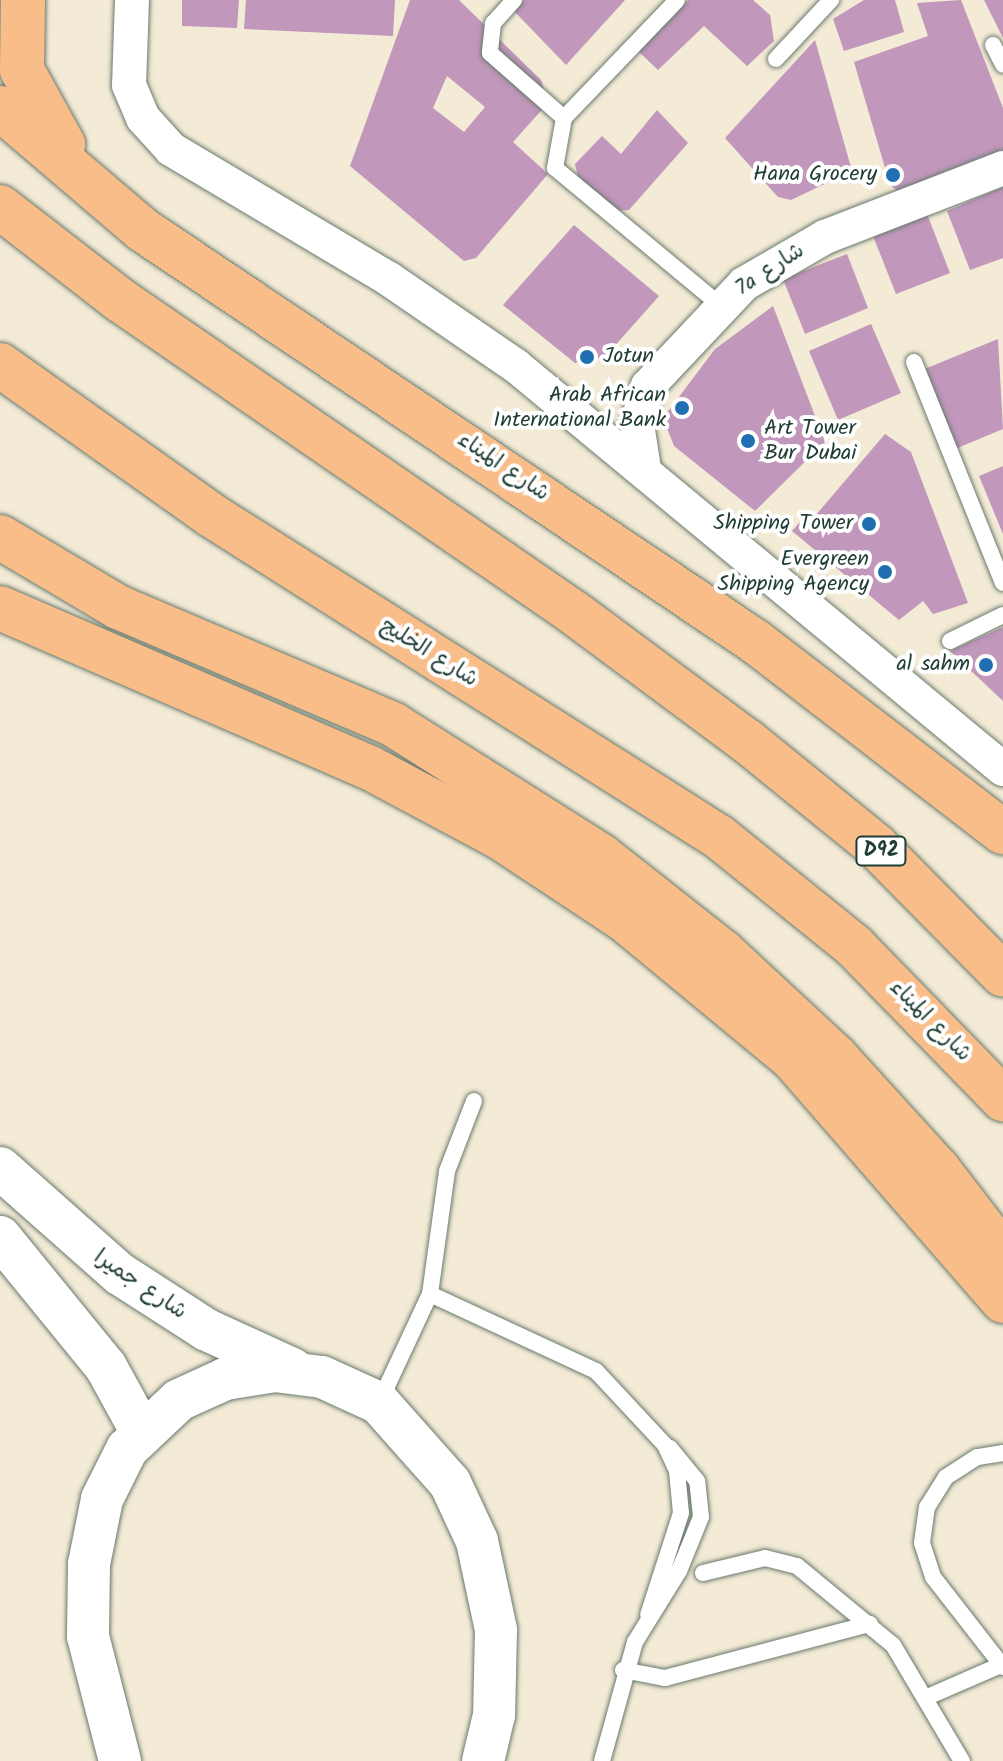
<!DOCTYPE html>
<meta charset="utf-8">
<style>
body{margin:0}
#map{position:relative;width:1003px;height:1761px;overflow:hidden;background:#f3ebd6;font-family:Kalam,"Playpen Sans Arabic",sans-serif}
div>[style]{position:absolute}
.building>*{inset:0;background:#c197bc}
.roads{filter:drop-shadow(0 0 2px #697a6d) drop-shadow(0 0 2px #697a6d)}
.service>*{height:16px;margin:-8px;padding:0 8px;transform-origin:8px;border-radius:8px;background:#fff}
.minor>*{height:34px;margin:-17px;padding:0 17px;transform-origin:17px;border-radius:17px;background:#fff}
.tertiary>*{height:42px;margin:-21px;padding:0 21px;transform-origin:21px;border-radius:21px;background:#fff}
.primary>*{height:44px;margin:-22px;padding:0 22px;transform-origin:22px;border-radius:22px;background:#f8bd89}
.trunk>*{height:44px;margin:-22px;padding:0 22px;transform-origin:22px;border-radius:22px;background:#f8bd89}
.dots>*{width:22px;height:22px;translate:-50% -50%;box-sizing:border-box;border:4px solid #fff;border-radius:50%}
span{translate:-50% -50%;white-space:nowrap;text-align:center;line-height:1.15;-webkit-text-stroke:8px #fff;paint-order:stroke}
.shield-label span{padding:2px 6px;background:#fff;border:2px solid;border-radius:6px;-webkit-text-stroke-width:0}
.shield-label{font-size:20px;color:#1f3d34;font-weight:700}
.poi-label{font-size:22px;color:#1f3d34}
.right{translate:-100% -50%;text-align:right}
.left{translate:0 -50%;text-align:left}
.street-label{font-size:22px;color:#1f3d34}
</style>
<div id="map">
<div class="building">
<div style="clip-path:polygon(182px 0,239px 0,237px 28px,182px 26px)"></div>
<div style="clip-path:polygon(246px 0,395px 0,393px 36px,244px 29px)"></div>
<div style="clip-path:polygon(evenodd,410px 0,459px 0,541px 80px,548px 103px,513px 142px,548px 174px,476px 258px,464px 261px,350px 166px,410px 0,447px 76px,485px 107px,464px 132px,433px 108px,447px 76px)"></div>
<div style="clip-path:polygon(524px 0,625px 0,566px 65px,514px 11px)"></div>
<div style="clip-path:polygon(688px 0,753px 0,770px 15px,774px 41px,747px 66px,704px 26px,658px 70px,638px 51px)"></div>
<div style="clip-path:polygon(864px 0,895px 0,904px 32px,844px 51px,833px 19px)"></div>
<div style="clip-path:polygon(961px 0,1003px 108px,1003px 152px,903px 195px,890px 185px,854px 62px,928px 36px,917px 3px)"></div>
<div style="clip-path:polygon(984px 0,1003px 0,1003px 38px)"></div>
<div style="clip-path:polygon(815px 40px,852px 171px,791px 200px,778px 197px,725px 138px)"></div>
<div style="clip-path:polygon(657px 110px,688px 143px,629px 210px,609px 212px,580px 186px,575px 164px,602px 136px,621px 154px)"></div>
<div style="clip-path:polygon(1003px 187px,1003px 258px,970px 270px,947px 211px)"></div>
<div style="clip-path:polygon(927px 214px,950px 273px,896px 294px,873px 236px)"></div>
<div style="clip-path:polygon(574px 225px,659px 296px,605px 357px,575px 363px,503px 305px)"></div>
<div style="clip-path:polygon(847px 254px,868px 308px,805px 334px,783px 279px)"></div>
<div style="clip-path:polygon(773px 306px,825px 442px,755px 511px,674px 446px,663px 418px,715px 349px)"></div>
<div style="clip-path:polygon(871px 324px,901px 393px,838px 420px,809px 351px)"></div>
<div style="clip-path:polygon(998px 339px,1003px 429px,955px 449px,922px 370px)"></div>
<div style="clip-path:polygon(885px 434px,911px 452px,968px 603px,933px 614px,923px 601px,899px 620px,792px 531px,810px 511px,815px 516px)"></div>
<div style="clip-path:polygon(1003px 466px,1003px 534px,979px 476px)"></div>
<div style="clip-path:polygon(1003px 627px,1003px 701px,950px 651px)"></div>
</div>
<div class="roads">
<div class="service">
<div style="left:514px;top:0;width:31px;rotate:132deg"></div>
<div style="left:493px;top:23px;width:30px;rotate:96deg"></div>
<div style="left:490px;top:53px;width:98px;rotate:41.3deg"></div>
<div style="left:564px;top:118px;width:51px;rotate:100.2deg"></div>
<div style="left:555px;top:168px;width:214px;rotate:39.7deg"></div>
<div style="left:993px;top:45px;width:22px;rotate:63deg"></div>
<div style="left:776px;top:59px;width:81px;rotate:-47deg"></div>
<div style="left:564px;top:118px;width:163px;rotate:-46.2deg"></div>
<div style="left:914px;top:362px;width:238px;rotate:68.1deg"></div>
<div style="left:950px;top:641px;width:59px;rotate:-26.1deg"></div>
<div style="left:430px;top:1294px;width:183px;rotate:24.9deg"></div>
<div style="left:596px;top:1371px;width:101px;rotate:47deg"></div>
<div style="left:665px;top:1445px;width:29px;rotate:65deg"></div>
<div style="left:677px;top:1471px;width:42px;rotate:84.6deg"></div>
<div style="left:681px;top:1513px;width:107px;rotate:107.9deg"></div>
<div style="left:380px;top:1401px;width:118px;rotate:-65deg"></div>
<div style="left:430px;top:1294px;width:124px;rotate:-82.1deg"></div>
<div style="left:447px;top:1171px;width:75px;rotate:-68.9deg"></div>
<div style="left:1003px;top:1453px;width:26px;rotate:171deg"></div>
<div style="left:977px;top:1457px;width:37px;rotate:147deg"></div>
<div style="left:946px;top:1477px;width:36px;rotate:122deg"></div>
<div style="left:927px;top:1507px;width:36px;rotate:98deg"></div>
<div style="left:922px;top:1543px;width:36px;rotate:72deg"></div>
<div style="left:933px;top:1577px;width:114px;rotate:52.1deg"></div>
<div style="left:703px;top:1573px;width:64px;rotate:-13.6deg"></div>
<div style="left:765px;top:1558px;width:33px;rotate:14deg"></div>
<div style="left:797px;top:1566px;width:124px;rotate:39.5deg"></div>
<div style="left:893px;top:1645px;width:135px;rotate:59.3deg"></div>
<div style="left:623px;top:1670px;width:43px;rotate:10.8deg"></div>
<div style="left:665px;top:1678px;width:212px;rotate:-14.8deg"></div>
<div style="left:925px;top:1698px;width:83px;rotate:-23.5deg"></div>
<div style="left:602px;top:1761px;width:123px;rotate:-74.5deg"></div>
<div style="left:635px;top:1642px;width:84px;rotate:-58.2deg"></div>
<div style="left:679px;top:1571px;width:58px;rotate:-67.8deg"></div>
<div style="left:701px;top:1517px;width:36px;rotate:-96deg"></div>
<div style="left:697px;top:1481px;width:43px;rotate:-129.3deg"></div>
</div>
<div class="minor">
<div style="left:132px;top:0;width:85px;rotate:92deg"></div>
<div style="left:129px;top:85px;width:36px;rotate:67deg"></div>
<div style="left:143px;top:118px;width:42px;rotate:47.9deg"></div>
<div style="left:171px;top:149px;width:254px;rotate:30.8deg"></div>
<div style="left:389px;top:279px;width:154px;rotate:34.4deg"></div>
<div style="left:516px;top:366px;width:632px;rotate:39.61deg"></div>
<div style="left:644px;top:469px;width:46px;rotate:-98.8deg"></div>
<div style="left:637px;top:424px;width:40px;rotate:-74deg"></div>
<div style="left:648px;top:386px;width:140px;rotate:-46.7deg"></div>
<div style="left:744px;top:284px;width:94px;rotate:-30.1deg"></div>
<div style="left:825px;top:237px;width:191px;rotate:-21.2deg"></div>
</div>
<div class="tertiary">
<div style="left:0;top:1168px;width:160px;rotate:41.5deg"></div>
<div style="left:120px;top:1274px;width:103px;rotate:32.8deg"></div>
<div style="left:207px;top:1330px;width:94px;rotate:24.6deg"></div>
<div style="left:0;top:1237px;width:168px;rotate:50.8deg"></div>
<div style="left:106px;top:1367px;width:73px;rotate:61.3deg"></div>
<div style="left:120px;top:1761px;width:129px;rotate:-104.4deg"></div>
<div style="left:88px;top:1636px;width:72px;rotate:-89.2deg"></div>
<div style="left:89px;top:1564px;width:66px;rotate:-78.7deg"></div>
<div style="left:102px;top:1499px;width:56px;rotate:-63.4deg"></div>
<div style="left:127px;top:1449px;width:71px;rotate:-43.3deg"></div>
<div style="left:179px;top:1400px;width:51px;rotate:-24.5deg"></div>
<div style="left:225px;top:1379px;width:51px;rotate:-9.1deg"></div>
<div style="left:275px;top:1371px;width:47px;rotate:7.3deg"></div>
<div style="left:322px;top:1377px;width:63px;rotate:24.5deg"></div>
<div style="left:379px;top:1403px;width:107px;rotate:48.4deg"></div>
<div style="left:450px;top:1483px;width:64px;rotate:65deg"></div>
<div style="left:477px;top:1541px;width:91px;rotate:77.9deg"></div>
<div style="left:496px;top:1630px;width:85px;rotate:91.3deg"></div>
<div style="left:494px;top:1715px;width:47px;rotate:103.4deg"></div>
</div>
<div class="primary">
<div style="left:23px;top:0;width:70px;rotate:90.8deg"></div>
<div style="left:22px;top:70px;width:85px;rotate:61deg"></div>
<div style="left:0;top:108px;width:188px;rotate:40.5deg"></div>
<div style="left:143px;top:230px;width:739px;rotate:33.91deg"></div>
<div style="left:756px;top:642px;width:312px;rotate:37.6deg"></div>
<div style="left:0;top:537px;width:137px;rotate:30.7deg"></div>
<div style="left:118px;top:607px;width:300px;rotate:23.1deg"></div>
<div style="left:394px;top:725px;width:245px;rotate:32.3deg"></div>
<div style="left:601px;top:856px;width:155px;rotate:38.2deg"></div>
<div style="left:723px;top:952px;width:153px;rotate:42.9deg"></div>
<div style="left:835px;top:1056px;width:153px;rotate:47.7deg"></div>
<div style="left:938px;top:1169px;width:107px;rotate:52.6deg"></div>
<div style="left:0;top:608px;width:403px;rotate:23.4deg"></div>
<div style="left:370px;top:768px;width:149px;rotate:28.1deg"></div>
<div style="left:501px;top:838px;width:149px;rotate:33.5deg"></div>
<div style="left:625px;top:920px;width:217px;rotate:39.6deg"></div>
<div style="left:792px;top:1058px;width:322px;rotate:49deg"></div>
<div style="left:747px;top:741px;width:165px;rotate:39.1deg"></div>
<div style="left:875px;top:845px;width:182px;rotate:45.4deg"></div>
<div style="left:854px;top:946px;width:214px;rotate:45.8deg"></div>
</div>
<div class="trunk">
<div style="left:0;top:207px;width:152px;rotate:37.8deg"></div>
<div style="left:120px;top:300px;width:550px;rotate:34.56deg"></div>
<div style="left:573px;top:612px;width:217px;rotate:36.6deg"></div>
<div style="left:0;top:365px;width:259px;rotate:35.4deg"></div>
<div style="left:211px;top:515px;width:601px;rotate:32.37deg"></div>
<div style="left:719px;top:837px;width:174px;rotate:38.9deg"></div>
</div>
</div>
<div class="dots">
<div style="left:893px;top:175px;background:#1f6fb2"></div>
<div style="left:587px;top:357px;background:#1f6fb2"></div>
<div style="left:682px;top:408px;background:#1f6fb2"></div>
<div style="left:748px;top:441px;background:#1f6fb2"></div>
<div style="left:869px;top:524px;background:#1f6fb2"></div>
<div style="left:885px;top:572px;background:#1f6fb2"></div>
<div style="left:986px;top:665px;background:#1f6fb2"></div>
</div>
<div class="shield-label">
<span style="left:881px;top:851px">D92</span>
</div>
<div class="poi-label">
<span class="right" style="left:877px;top:175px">Hana Grocery</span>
<span class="left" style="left:603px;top:357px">Jotun</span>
<span class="right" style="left:666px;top:408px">Arab African<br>International Bank</span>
<span class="left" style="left:764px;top:441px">Art Tower<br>Bur Dubai</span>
<span class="right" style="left:853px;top:524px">Shipping Tower</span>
<span class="right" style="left:869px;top:572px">Evergreen<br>Shipping Agency</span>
<span class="right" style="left:970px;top:665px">al sahm</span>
</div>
<div class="street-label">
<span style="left:770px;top:270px;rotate:-33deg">7a شارع</span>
<span style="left:503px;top:467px;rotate:34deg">شارع الميناء</span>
<span style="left:429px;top:653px;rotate:32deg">شارع الخليج</span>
<span style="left:930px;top:1021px;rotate:45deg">شارع الميناء</span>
<span style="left:140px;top:1285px;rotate:34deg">شارع جميرا</span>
</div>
</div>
